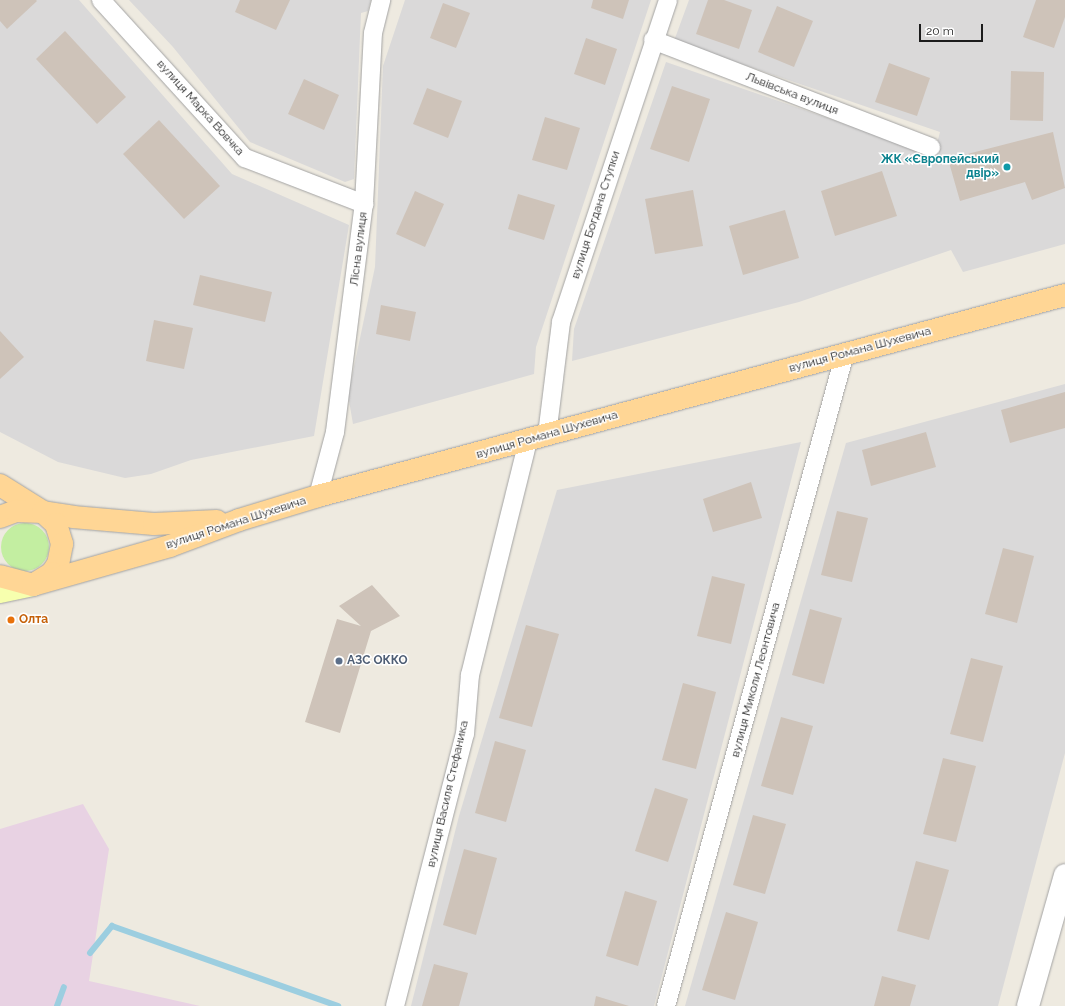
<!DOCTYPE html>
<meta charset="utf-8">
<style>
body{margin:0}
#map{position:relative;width:1065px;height:1006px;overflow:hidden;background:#eeeae0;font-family:Raleway,sans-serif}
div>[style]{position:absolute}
.residential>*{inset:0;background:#dad9d9}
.industrial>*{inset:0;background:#e8d2e3}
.grass>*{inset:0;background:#c3eea1}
.round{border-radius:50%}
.stream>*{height:6px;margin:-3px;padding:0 3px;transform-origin:3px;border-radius:3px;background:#9ccee0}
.building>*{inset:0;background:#cec3b9}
.roads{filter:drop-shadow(0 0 1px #a3a3a3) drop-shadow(0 0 1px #a3a3a3)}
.minor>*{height:18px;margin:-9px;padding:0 9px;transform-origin:9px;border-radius:9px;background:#fff}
.tertiary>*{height:22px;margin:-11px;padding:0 11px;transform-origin:11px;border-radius:11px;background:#fff}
.secondary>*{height:22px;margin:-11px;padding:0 11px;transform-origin:11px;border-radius:11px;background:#f7ffae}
.primary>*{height:22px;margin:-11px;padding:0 11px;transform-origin:11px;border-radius:11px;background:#ffd695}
.dots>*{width:11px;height:11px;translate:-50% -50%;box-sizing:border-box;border:2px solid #fff;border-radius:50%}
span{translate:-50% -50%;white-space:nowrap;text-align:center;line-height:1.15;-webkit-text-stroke:3px #fff;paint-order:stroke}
.street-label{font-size:12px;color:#1c1c1c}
.culture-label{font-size:12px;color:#0d838f;font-weight:700}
.right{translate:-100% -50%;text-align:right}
.food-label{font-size:12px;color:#c56008;font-weight:700}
.left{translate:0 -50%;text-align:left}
.service-label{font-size:12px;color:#4e5e75;font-weight:700}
.scale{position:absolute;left:919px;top:24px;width:64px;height:18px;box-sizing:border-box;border:2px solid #1c1c1c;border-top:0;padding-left:5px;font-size:12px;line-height:14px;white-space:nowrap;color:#1c1c1c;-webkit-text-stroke:3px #fff;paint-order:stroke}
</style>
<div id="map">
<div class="residential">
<div style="clip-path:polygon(0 0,79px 0,232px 174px,349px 225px,314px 436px,191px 460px,151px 474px,125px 478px,58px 462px,0 432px)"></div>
<div style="clip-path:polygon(129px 0,371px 0,368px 11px,361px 13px,354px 179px,345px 182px,250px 142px,173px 47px)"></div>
<div style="clip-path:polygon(405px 0,651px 0,536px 347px,534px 374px,353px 424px,348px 395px,375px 267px,383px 66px)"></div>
<div style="clip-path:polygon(689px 0,1065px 0,1065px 244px,963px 272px,951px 250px,799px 302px,572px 361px,574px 329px,666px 62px,934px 155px,940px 132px,674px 41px)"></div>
<div style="clip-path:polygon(1065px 384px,1065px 753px,998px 1006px,685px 1006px,846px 443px)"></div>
<div style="clip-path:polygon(801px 442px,654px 1006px,411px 1006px,459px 816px,557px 490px)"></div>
</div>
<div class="industrial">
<div style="clip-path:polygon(83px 804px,109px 849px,89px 981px,200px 1006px,0 1006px,0 829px)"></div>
</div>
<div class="grass">
<div class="round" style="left:1px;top:523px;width:48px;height:48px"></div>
</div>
<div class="stream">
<div style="left:90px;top:953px;width:35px;rotate:-51deg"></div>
<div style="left:112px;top:926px;width:240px;rotate:19.5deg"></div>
<div style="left:57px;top:1006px;width:20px;rotate:-70deg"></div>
</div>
<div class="building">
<div style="clip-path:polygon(0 0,36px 0,37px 1px,7px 29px,0 21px)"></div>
<div style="clip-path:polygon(240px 0,290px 0,276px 30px,235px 12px)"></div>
<div style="clip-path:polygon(593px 0,629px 0,623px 19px,591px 8px)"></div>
<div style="clip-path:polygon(708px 0,724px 0,752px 10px,739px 49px,696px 34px)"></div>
<div style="clip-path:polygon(1036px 0,1065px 0,1065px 17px,1054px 48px,1023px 37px)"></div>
<div style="clip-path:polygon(443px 3px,470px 13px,456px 48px,430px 38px)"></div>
<div style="clip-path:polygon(777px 6px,813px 21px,794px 67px,758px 52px)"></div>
<div style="clip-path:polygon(65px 31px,126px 97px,97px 124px,36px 59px)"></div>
<div style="clip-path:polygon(586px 38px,617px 49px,605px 85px,574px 74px)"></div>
<div style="clip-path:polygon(889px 63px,930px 78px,917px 116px,875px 102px)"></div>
<div style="clip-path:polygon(1011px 71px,1044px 72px,1043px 121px,1010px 120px)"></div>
<div style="clip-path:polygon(304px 79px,339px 95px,324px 130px,288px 114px)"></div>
<div style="clip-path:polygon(672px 86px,710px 99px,689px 162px,650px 149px)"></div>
<div style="clip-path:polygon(427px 88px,462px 101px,448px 138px,413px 124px)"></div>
<div style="clip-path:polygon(545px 117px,580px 128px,567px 170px,532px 160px)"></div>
<div style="clip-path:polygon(159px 120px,220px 186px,184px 219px,123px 154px)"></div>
<div style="clip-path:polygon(1053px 132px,1065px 188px,1032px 200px,1025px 182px,960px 201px,948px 159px)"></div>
<div style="clip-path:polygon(882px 171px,897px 216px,835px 236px,821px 191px)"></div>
<div style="clip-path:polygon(693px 190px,703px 246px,655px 254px,645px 199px)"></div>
<div style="clip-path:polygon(415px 191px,444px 204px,425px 247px,396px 234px)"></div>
<div style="clip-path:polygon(518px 194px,555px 205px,544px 240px,508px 229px)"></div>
<div style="clip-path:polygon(785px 210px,799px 258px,743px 275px,729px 226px)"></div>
<div style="clip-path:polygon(200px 275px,272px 292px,265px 322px,193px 305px)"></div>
<div style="clip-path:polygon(381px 305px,416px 312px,410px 341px,376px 334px)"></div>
<div style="clip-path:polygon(154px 320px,193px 328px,184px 369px,146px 361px)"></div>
<div style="clip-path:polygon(0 331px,24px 357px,0 379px)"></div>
<div style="clip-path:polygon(1065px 392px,1065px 428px,1010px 443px,1001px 410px)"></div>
<div style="clip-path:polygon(926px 432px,936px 467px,871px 486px,862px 450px)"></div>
<div style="clip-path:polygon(751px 482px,762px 518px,713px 532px,703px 499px)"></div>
<div style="clip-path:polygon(837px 511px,868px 518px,852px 582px,821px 575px)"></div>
<div style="clip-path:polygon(1003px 548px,1034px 556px,1017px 623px,985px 614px)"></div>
<div style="clip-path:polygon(712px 576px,745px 584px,731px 644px,697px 636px)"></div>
<div style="clip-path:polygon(372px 585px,400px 616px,371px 631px,340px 733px,305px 722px,337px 619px,361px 626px,339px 606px)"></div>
<div style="clip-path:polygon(810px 609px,842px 618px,824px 684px,792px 675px)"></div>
<div style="clip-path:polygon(526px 625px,559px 634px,532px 727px,499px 718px)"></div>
<div style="clip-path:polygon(971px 658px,1003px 666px,983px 742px,950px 734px)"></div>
<div style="clip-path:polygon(683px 683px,716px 692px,696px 769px,662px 760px)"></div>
<div style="clip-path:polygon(781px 717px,813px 726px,793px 795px,761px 786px)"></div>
<div style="clip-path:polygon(495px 741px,526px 750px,506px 822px,475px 813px)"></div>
<div style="clip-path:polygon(943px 758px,976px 766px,956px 842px,923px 834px)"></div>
<div style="clip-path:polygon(655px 788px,688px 799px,668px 862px,635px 851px)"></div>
<div style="clip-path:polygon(753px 815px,786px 824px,765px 894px,733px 885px)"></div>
<div style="clip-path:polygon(464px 849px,497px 858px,476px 935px,443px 925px)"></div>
<div style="clip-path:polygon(916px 861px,949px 870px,929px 940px,897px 931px)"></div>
<div style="clip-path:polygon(625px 891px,657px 901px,638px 966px,606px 956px)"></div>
<div style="clip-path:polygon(726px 912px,758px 922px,735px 1000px,702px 990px)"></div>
<div style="clip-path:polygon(434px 964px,468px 973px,459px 1006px,422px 1006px)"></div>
<div style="clip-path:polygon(882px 976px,916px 985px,910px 1006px,874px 1006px)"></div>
<div style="clip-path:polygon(596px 996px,629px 1006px,594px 1006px)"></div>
</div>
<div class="roads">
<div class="minor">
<div style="left:101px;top:0;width:214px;rotate:47.7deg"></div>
<div style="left:245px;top:158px;width:128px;rotate:21.1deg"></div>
<div style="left:653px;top:40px;width:298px;rotate:21.1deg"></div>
<div style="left:547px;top:435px;width:114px;rotate:-82.9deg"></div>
<div style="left:561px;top:322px;width:339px;rotate:-71.6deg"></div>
<div style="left:318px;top:496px;width:66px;rotate:-75.1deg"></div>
<div style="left:335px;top:432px;width:230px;rotate:-82.8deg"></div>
<div style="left:364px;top:204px;width:171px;rotate:-87deg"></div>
<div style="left:373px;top:33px;width:34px;rotate:-76deg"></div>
<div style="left:395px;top:1006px;width:281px;rotate:-75.6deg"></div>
<div style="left:465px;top:734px;width:59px;rotate:-85.2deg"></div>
<div style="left:470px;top:675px;width:241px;rotate:-76.1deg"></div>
<div style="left:666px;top:1006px;width:677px;rotate:-74.67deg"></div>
</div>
<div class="tertiary">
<div style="left:1028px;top:1006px;width:136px;rotate:-74.2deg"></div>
</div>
<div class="secondary">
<div style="left:0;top:592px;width:34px;rotate:-12deg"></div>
</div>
<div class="primary">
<div style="left:0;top:485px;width:51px;rotate:32.1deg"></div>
<div style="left:43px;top:512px;width:30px;rotate:9deg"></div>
<div style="left:73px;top:517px;width:81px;rotate:4.9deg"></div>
<div style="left:154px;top:524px;width:63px;rotate:-2.7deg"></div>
<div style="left:0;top:517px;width:17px;rotate:-21deg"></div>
<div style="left:16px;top:511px;width:27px;rotate:2deg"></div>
<div style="left:43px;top:512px;width:18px;rotate:43deg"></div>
<div style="left:56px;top:524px;width:21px;rotate:73deg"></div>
<div style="left:62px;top:544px;width:20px;rotate:101deg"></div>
<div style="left:58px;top:564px;width:11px;rotate:124deg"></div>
<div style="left:52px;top:573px;width:22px;rotate:148deg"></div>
<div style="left:33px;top:585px;width:34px;rotate:-165deg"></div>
<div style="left:33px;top:585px;width:142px;rotate:-15.9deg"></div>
<div style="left:170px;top:546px;width:74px;rotate:-20.6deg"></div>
<div style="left:239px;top:520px;width:83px;rotate:-16.9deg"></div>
<div style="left:318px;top:496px;width:774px;rotate:-15.06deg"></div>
</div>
</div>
<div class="dots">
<div style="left:1007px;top:167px;background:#0f9aa8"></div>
<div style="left:11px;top:620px;background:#e8710a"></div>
<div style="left:339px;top:661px;background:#5c6f8a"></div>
</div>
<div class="street-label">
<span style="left:792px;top:94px;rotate:21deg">Львівська вулиця</span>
<span style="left:200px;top:108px;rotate:48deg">вулиця Марка Вовчка</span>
<span style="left:596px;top:215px;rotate:-72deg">вулиця Богдана Ступки</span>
<span style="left:359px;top:249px;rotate:-83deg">Лісна вулиця</span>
<span style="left:860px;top:350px;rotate:-15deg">вулиця Романа Шухевича</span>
<span style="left:547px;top:435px;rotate:-16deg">вулиця Романа Шухевича</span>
<span style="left:236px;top:523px;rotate:-18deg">вулиця Романа Шухевича</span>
<span style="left:756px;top:680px;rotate:-75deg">вулиця Миколи Леонтовича</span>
<span style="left:448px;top:794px;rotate:-77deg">вулиця Василя Стефаника</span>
</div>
<div class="culture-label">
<span class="right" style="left:999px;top:167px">ЖК «Європейський<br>двір»</span>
</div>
<div class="food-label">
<span class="left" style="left:19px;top:620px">Олта</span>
</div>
<div class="service-label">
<span class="left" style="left:347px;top:661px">АЗС ОККО</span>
</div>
<div class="scale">20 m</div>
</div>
